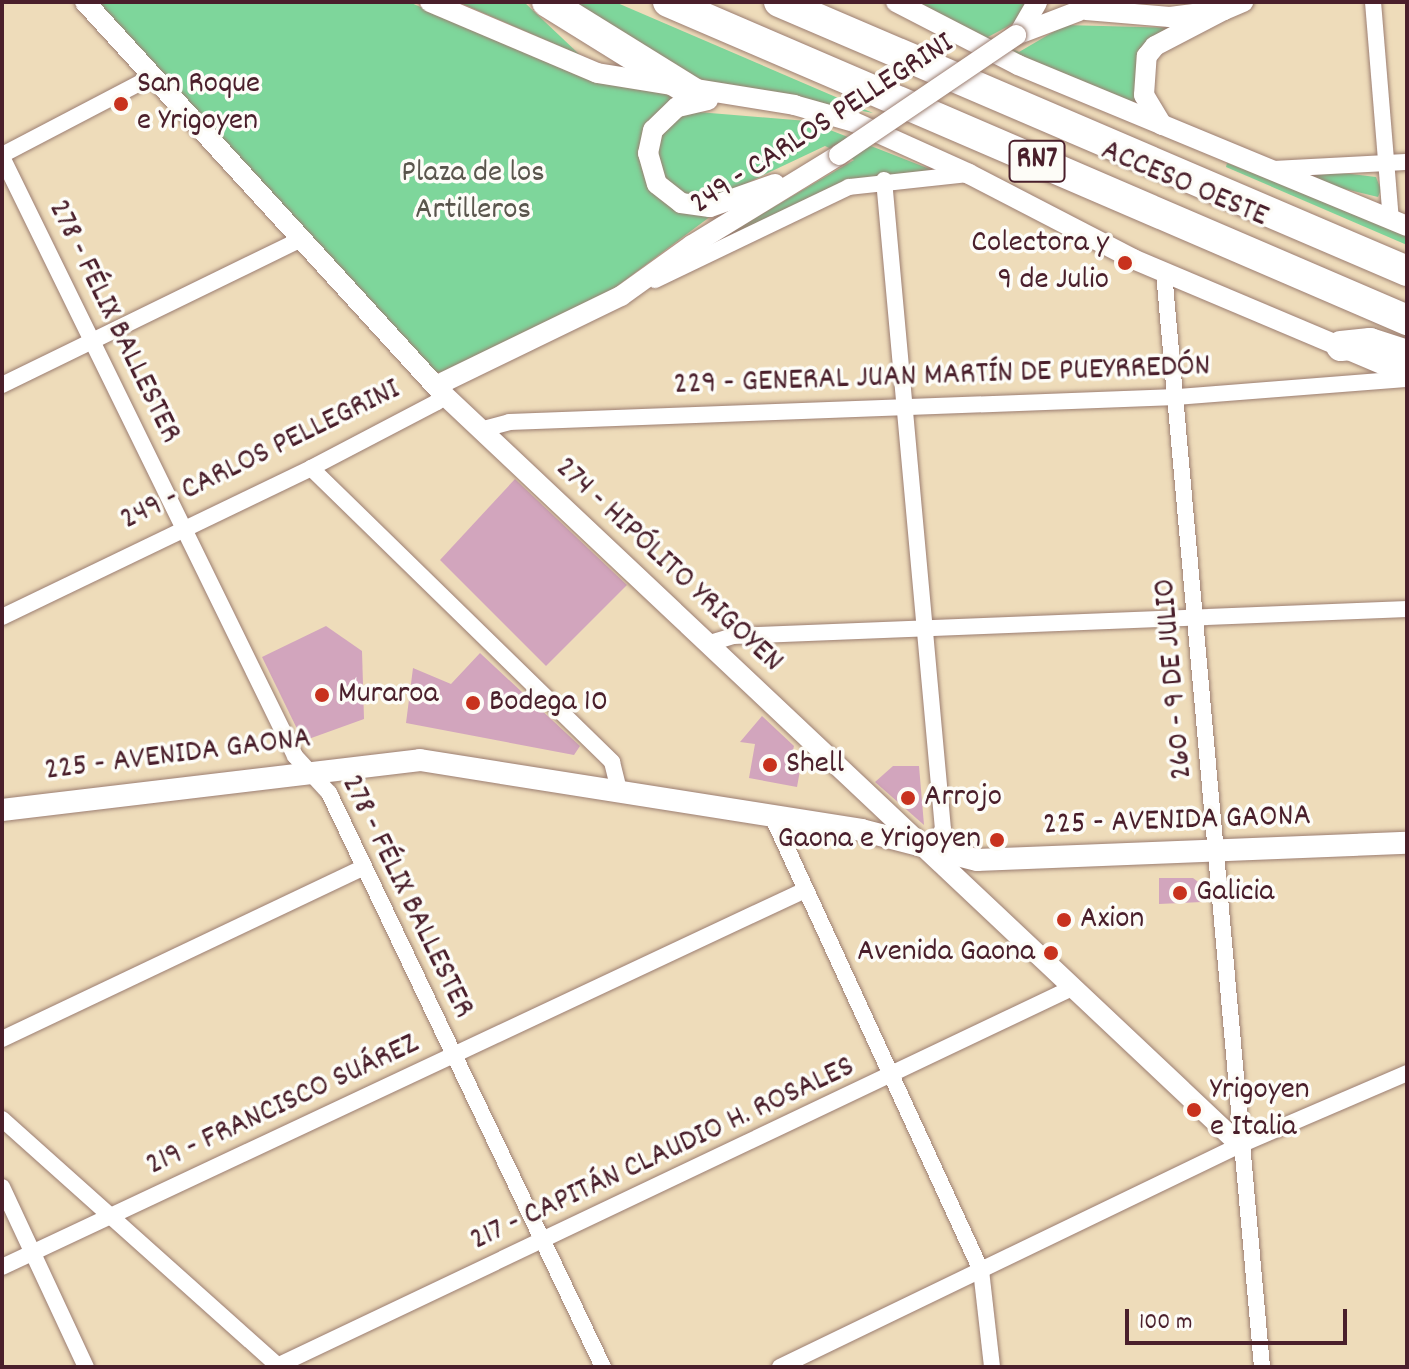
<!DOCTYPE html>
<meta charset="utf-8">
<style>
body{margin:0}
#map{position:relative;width:1409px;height:1369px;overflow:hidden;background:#eedcba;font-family:Dekko,sans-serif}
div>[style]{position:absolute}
.green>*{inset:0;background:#7ed69b}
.building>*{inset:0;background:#d2a5bd}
.roads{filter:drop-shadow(0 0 2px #9c7e72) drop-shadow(0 0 2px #9c7e72)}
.minor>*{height:16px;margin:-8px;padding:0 8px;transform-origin:8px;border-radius:8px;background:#fff}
.tertiary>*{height:20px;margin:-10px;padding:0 10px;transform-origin:10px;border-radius:10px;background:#fff}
.secondary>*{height:22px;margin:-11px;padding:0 11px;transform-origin:11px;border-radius:11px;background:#fff}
.motorway>*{height:30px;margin:-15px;padding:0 15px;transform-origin:15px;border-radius:15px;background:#fff}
.bridges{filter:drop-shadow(0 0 2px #9c7e72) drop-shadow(0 0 2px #9c7e72)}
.tertiary-bridge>*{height:20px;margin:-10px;padding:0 10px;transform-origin:10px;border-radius:10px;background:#fff}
.dots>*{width:22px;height:22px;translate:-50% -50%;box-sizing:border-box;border:4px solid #fdfcf7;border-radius:50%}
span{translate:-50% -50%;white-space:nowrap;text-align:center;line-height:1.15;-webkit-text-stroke:7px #fdfcf7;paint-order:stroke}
.shield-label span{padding:2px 6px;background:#fdfcf7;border:2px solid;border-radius:6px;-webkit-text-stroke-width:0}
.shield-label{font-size:30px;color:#4a1f2b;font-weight:700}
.poi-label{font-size:32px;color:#4a1f2b}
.left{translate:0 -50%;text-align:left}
.right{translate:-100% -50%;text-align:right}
.street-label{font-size:32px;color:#4a1f2b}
.park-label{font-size:32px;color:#5a564d}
.frame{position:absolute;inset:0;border:4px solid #4a1f2b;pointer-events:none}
.scale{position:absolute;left:1125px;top:1309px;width:222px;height:36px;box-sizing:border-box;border:4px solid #4a1f2b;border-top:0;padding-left:10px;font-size:24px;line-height:28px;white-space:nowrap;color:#4a1f2b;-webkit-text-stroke:6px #fdfcf7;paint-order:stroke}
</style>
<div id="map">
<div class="green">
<div style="clip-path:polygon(98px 2px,409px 2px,579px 76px,679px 97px,660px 110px,652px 191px,673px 209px,711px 216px,604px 296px,442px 373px,435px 372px)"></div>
<div style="clip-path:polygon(458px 2px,524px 2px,580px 55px)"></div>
<div style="clip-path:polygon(562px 2px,615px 2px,873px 113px,710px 83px,642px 55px)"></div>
<div style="clip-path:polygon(913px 2px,1030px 2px,1018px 21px,988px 37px,1019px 52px,1065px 25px,1178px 28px,1163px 35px,1141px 105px,1015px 57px)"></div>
<div style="clip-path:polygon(698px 112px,807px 121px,940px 173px,851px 180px,673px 266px,854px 160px,825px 146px,709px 201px,675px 193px,657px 167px,660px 135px,684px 113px)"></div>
<div style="clip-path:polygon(1227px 163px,1407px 232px,1407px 245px,1226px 167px)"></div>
<div style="clip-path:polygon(1343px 173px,1376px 177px,1381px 190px,1378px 197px,1316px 182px,1308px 175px)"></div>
</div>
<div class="building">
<div style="clip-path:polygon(515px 479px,627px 585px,546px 666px,440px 560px)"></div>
<div style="clip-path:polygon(326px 626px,362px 651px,364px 719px,303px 741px,262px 657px)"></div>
<div style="clip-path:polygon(480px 653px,580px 746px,574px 755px,406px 723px,413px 668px,451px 684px)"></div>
<div style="clip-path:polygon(762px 716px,794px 746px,790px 763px,801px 765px,797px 787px,749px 778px,755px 744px,740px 742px)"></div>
<div style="clip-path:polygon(893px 766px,919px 766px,924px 825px,875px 782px)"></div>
<div style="clip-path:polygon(1159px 878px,1193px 878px,1201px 884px,1202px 902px,1159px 904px)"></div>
</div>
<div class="roads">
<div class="minor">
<div style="left:1373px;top:2px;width:219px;rotate:85.3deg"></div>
<div style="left:2px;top:155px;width:170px;rotate:-27.6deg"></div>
<div style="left:2px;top:157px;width:667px;rotate:63.93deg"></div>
<div style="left:295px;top:756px;width:50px;rotate:47.4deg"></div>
<div style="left:329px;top:793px;width:636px;rotate:64.48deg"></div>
<div style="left:1272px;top:169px;width:135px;rotate:-3deg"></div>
<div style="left:884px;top:180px;width:652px;rotate:84.81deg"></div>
<div style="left:943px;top:829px;width:25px;rotate:122deg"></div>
<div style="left:1164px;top:273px;width:1098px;rotate:84.88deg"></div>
<div style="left:655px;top:280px;width:215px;rotate:-25.6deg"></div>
<div style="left:849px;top:187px;width:121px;rotate:-6.2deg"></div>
<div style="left:2px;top:385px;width:334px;rotate:-26deg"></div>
<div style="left:480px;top:430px;width:30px;rotate:-15deg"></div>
<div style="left:509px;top:422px;width:668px;rotate:-2.14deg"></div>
<div style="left:1177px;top:397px;width:231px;rotate:-4.5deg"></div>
<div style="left:311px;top:468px;width:421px;rotate:44.3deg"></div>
<div style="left:612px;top:762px;width:29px;rotate:76deg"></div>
<div style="left:2px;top:617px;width:343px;rotate:-25.7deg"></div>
<div style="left:311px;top:468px;width:142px;rotate:-27.6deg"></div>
<div style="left:437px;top:402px;width:11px;rotate:-68deg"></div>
<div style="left:707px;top:644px;width:27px;rotate:-17deg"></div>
<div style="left:733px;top:636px;width:675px;rotate:-2.29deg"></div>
<div style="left:772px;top:816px;width:500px;rotate:65.3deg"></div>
<div style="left:981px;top:1270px;width:98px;rotate:83.5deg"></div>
<div style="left:2px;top:1039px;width:399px;rotate:-25.4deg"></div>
<div style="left:2px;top:1119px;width:372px;rotate:41.8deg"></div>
<div style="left:2px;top:1187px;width:199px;rotate:65deg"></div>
<div style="left:2px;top:1267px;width:885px;rotate:-25.15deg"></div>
<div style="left:275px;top:1367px;width:883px;rotate:-25.43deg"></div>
<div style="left:780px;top:1367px;width:511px;rotate:-25.76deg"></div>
<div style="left:1240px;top:1145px;width:182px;rotate:-23.3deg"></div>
</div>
<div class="tertiary">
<div style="left:85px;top:2px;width:528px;rotate:47.61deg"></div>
<div style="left:441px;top:392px;width:1098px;rotate:43.3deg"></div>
<div style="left:430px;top:2px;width:181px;rotate:23deg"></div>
<div style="left:597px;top:73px;width:200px;rotate:9.2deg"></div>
<div style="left:794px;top:105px;width:62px;rotate:15.8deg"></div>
<div style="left:854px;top:122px;width:126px;rotate:24.3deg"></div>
<div style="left:969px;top:174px;width:185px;rotate:27.4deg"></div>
<div style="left:1133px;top:259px;width:298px;rotate:22.9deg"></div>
<div style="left:896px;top:2px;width:137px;rotate:27.3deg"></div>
<div style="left:1018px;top:65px;width:421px;rotate:22.5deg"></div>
<div style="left:1086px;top:10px;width:84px;rotate:4.8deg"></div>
<div style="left:1170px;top:17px;width:54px;rotate:-7.4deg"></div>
<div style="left:1224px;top:10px;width:21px;rotate:-23deg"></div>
<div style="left:1020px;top:32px;width:34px;rotate:-60deg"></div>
<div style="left:1016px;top:35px;width:67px;rotate:-20.9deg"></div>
<div style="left:708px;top:100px;width:32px;rotate:167deg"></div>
<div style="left:677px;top:107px;width:33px;rotate:136deg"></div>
<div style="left:653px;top:130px;width:24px;rotate:102deg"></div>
<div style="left:648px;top:153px;width:32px;rotate:74deg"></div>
<div style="left:657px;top:184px;width:31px;rotate:38deg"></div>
<div style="left:681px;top:203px;width:29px;rotate:8deg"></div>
<div style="left:710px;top:207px;width:69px;rotate:-19.5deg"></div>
<div style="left:1162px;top:125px;width:35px;rotate:-121deg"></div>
<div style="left:1144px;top:95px;width:39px;rotate:-86deg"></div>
<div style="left:1147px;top:56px;width:13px;rotate:-51deg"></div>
<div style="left:1155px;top:46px;width:78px;rotate:-27.6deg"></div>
<div style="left:441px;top:392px;width:10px;rotate:-73deg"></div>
<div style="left:444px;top:382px;width:197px;rotate:-25.9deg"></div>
<div style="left:621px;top:296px;width:87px;rotate:-35.7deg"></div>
<div style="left:692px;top:245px;width:172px;rotate:-31.5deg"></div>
</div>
<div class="secondary">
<div style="left:2px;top:810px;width:421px;rotate:-6.8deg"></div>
<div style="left:420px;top:760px;width:447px;rotate:9deg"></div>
<div style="left:861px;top:830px;width:120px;rotate:14.5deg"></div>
<div style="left:977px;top:860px;width:430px;rotate:-2.3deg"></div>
</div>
<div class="motorway">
<div style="left:547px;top:2px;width:171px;rotate:31.8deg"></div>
<div style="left:668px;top:2px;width:805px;rotate:23.28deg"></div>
<div style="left:779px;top:2px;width:683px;rotate:23.19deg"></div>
<div style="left:1341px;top:346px;width:29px;rotate:-6deg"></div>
<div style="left:1370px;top:343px;width:39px;rotate:18deg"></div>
</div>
</div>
<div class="bridges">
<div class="tertiary-bridge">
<div style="left:839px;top:155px;width:214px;rotate:-34.1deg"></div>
</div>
</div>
<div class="dots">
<div style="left:121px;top:104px;background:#c8321e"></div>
<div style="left:1125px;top:263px;background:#c8321e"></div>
<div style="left:322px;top:695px;background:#c8321e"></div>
<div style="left:473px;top:703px;background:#c8321e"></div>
<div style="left:770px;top:765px;background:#c8321e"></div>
<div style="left:908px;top:798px;background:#c8321e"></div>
<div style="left:997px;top:840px;background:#c8321e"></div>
<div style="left:1180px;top:893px;background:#c8321e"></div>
<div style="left:1064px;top:920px;background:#c8321e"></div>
<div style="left:1051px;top:953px;background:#c8321e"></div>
<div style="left:1194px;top:1110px;background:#c8321e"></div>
</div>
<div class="shield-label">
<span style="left:1037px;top:161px">RN7</span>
</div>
<div class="poi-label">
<span class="left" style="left:137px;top:104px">San Roque<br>e Yrigoyen</span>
<span class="right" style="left:1109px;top:263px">Colectora y<br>9 de Julio</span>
<span class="left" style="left:338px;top:695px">Muraroa</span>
<span class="left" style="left:489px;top:703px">Bodega 10</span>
<span class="left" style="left:786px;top:765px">Shell</span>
<span class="left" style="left:924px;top:798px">Arrojo</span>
<span class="right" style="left:981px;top:840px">Gaona e Yrigoyen</span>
<span class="left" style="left:1196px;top:893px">Galicia</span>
<span class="left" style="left:1080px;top:920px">Axion</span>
<span class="right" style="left:1035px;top:953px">Avenida Gaona</span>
<span class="left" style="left:1210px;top:1110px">Yrigoyen<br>e Italia</span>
</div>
<div class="street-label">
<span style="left:823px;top:125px;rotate:-33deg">249 - CARLOS PELLEGRINI</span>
<span style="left:1184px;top:185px;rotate:23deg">ACCESO OESTE</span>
<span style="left:113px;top:322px;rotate:64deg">278 - FÉLIX BALLESTER</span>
<span style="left:942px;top:377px;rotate:-2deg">229 - GENERAL JUAN MARTÍN DE PUEYRREDÓN</span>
<span style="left:261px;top:456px;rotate:-26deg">249 - CARLOS PELLEGRINI</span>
<span style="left:668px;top:566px;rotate:43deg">274 - HIPÓLITO YRIGOYEN</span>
<span style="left:1175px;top:679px;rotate:-95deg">260 - 9 DE JULIO</span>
<span style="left:178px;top:756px;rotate:-7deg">225 - AVENIDA GAONA</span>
<span style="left:1177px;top:822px;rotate:-2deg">225 - AVENIDA GAONA</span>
<span style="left:406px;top:897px;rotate:64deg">278 - FÉLIX BALLESTER</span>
<span style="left:283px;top:1106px;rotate:-25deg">219 - FRANCISCO SUÁREZ</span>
<span style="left:663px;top:1155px;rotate:-25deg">217 - CAPITÁN CLAUDIO H. ROSALES</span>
</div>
<div class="park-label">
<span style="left:473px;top:193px">Plaza de los<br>Artilleros</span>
</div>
<div class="frame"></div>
<div class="scale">100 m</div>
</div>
